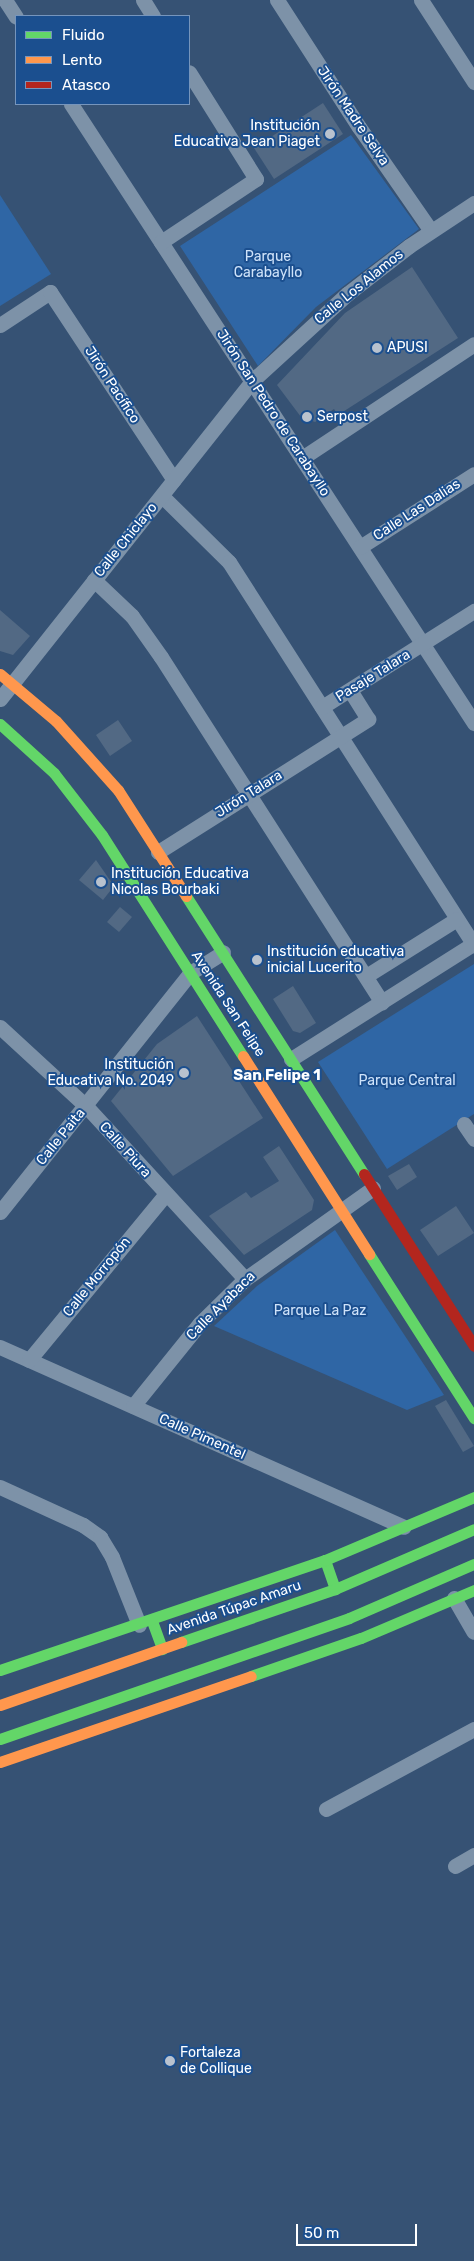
<!DOCTYPE html>
<meta charset="utf-8">
<style>
body{margin:0}
#map{position:relative;width:474px;height:2261px;overflow:hidden;background:#365274;font-family:Rubik,sans-serif}
div>[style]{position:absolute}
.green>*{inset:0;background:#2f66a5}
.building>*{inset:0;background:#526984}
.street>*{height:15px;margin:-7.5px;padding:0 7.5px;transform-origin:7.5px;border-radius:7.5px;background:#7d92a8}
.fast>*{height:11px;margin:-5.5px;padding:0 5.5px;transform-origin:5.5px;border-radius:5.5px;background:#63d668}
.slow>*{height:11px;margin:-5.5px;padding:0 5.5px;transform-origin:5.5px;border-radius:5.5px;background:#ff974d}
.jam>*{height:11px;margin:-5.5px;padding:0 5.5px;transform-origin:5.5px;border-radius:5.5px;background:#b3261e}
.dots>*{width:14px;height:14px;translate:-50% -50%;box-sizing:border-box;border:2px solid #1b4f8f;border-radius:50%}
span{translate:-50% -50%;white-space:nowrap;text-align:center;line-height:1.15;-webkit-text-stroke:4px #1b4f8f;paint-order:stroke}
.street-label{font-size:14px;color:#fff}
.poi-label{font-size:14px;color:#fff}
.right{translate:-100% -50%;text-align:right}
.left{translate:0 -50%;text-align:left}
.park-label{font-size:14px;color:#cfe3fa}
.neighbourhood-label{font-size:15px;color:#fff;font-weight:700}
.legend{position:absolute;left:15px;top:15px;width:175px;height:90px;box-sizing:border-box;background:#1b4f8f;border:1px solid #7695bc;margin:0;padding:6px 9px;list-style:none;font-size:15px;color:#fff}
.legend li{display:flex;align-items:center;gap:10px;height:25px}
.legend b{width:25px;border:1px solid #7695bc}
.scale{position:absolute;left:296px;top:2224px;width:121px;height:22px;box-sizing:border-box;border:2px solid #fff;border-top:0;padding-left:6px;font-size:15px;line-height:18px;white-space:nowrap;color:#fff;-webkit-text-stroke:4px #1b4f8f;paint-order:stroke}
</style>
<div id="map">
<div class="green">
<div style="clip-path:polygon(351px 135px,419px 229px,316px 307px,258px 366px,180px 246px)"></div>
<div style="clip-path:polygon(0 195px,51px 274px,0 306px)"></div>
<div style="clip-path:polygon(474px 964px,474px 1114px,387px 1169px,318px 1062px)"></div>
<div style="clip-path:polygon(335px 1230px,444px 1395px,407px 1410px,214px 1326px,257px 1286px)"></div>
</div>
<div class="building">
<div style="clip-path:polygon(323px 103px,343px 134px,274px 179px,254px 148px)"></div>
<div style="clip-path:polygon(412px 267px,458px 338px,338px 415px,334px 409px,315px 422px,301px 417px,277px 385px,345px 313px)"></div>
<div style="clip-path:polygon(0 610px,30px 636px,13px 655px,0 651px)"></div>
<div style="clip-path:polygon(118px 720px,132px 741px,110px 756px,96px 735px)"></div>
<div style="clip-path:polygon(96px 860px,114px 886px,103px 900px,79px 880px)"></div>
<div style="clip-path:polygon(120px 907px,132px 917px,119px 932px,107px 922px)"></div>
<div style="clip-path:polygon(293px 986px,316px 1023px,300px 1033px,293px 1031px,273px 999px)"></div>
<div style="clip-path:polygon(197px 1016px,263px 1118px,173px 1176px,111px 1101px,157px 1044px)"></div>
<div style="clip-path:polygon(279px 1146px,314px 1200px,312px 1210px,244px 1255px,209px 1216px,246px 1192px,251px 1198px,279px 1181px,263px 1157px)"></div>
<div style="clip-path:polygon(409px 1164px,417px 1177px,397px 1190px,388px 1176px)"></div>
<div style="clip-path:polygon(456px 1206px,474px 1233px,438px 1256px,420px 1230px)"></div>
<div style="clip-path:polygon(446px 1400px,474px 1446px,463px 1452px,435px 1406px)"></div>
</div>
<div class="street">
<div style="left:5px;top:0;width:20px;rotate:57deg"></div>
<div style="left:143px;top:0;width:19px;rotate:58deg"></div>
<div style="left:277px;top:0;width:151px;rotate:57.2deg"></div>
<div style="left:359px;top:127px;width:126px;rotate:55.3deg"></div>
<div style="left:421px;top:0;width:98px;rotate:57.1deg"></div>
<div style="left:71px;top:104px;width:739px;rotate:56.93deg"></div>
<div style="left:161px;top:242px;width:114px;rotate:-33.6deg"></div>
<div style="left:256px;top:179px;width:126px;rotate:-122.1deg"></div>
<div style="left:0;top:325px;width:60px;rotate:-33.4deg"></div>
<div style="left:50px;top:292px;width:225px;rotate:56.6deg"></div>
<div style="left:302px;top:458px;width:206px;rotate:-33.5deg"></div>
<div style="left:162px;top:496px;width:94px;rotate:44.6deg"></div>
<div style="left:229px;top:562px;width:455px;rotate:57.4deg"></div>
<div style="left:360px;top:547px;width:135px;rotate:-32.6deg"></div>
<div style="left:94px;top:580px;width:52px;rotate:43.5deg"></div>
<div style="left:132px;top:616px;width:50px;rotate:54.7deg"></div>
<div style="left:161px;top:657px;width:410px;rotate:57.4deg"></div>
<div style="left:0;top:699px;width:406px;rotate:-51.6deg"></div>
<div style="left:252px;top:381px;width:129px;rotate:-42.5deg"></div>
<div style="left:347px;top:294px;width:78px;rotate:-37.7deg"></div>
<div style="left:409px;top:246px;width:78px;rotate:-33.5deg"></div>
<div style="left:322px;top:707px;width:180px;rotate:-32.3deg"></div>
<div style="left:158px;top:852px;width:249px;rotate:-32.3deg"></div>
<div style="left:368px;top:719px;width:34px;rotate:-122deg"></div>
<div style="left:366px;top:976px;width:107px;rotate:-32.1deg"></div>
<div style="left:0;top:1027px;width:117px;rotate:42.6deg"></div>
<div style="left:86px;top:1106px;width:235px;rotate:47.4deg"></div>
<div style="left:291px;top:1059px;width:215px;rotate:-32.3deg"></div>
<div style="left:464px;top:1124px;width:18px;rotate:56deg"></div>
<div style="left:0;top:1212px;width:305px;rotate:-51.5deg"></div>
<div style="left:190px;top:973px;width:39px;rotate:-32deg"></div>
<div style="left:0;top:1347px;width:442px;rotate:24deg"></div>
<div style="left:29px;top:1360px;width:215px;rotate:-50.5deg"></div>
<div style="left:133px;top:1406px;width:107px;rotate:-51.1deg"></div>
<div style="left:200px;top:1323px;width:63px;rotate:-44.4deg"></div>
<div style="left:245px;top:1279px;width:157px;rotate:-35.4deg"></div>
<div style="left:0;top:1487px;width:91px;rotate:24.6deg"></div>
<div style="left:83px;top:1525px;width:21px;rotate:35deg"></div>
<div style="left:100px;top:1537px;width:23px;rotate:59deg"></div>
<div style="left:112px;top:1557px;width:73px;rotate:68.3deg"></div>
<div style="left:454px;top:1598px;width:39px;rotate:60deg"></div>
<div style="left:326px;top:1809px;width:168px;rotate:-28.4deg"></div>
<div style="left:455px;top:1866px;width:22px;rotate:-30deg"></div>
</div>
<div class="fast">
<div style="left:0;top:724px;width:73px;rotate:42.2deg"></div>
<div style="left:54px;top:773px;width:78px;rotate:52.3deg"></div>
<div style="left:102px;top:835px;width:262px;rotate:57.5deg"></div>
<div style="left:186px;top:896px;width:330px;rotate:57.4deg"></div>
<div style="left:369px;top:1254px;width:195px;rotate:57.4deg"></div>
<div style="left:325px;top:1560px;width:31px;rotate:71deg"></div>
<div style="left:152px;top:1621px;width:30px;rotate:70deg"></div>
<div style="left:181px;top:1642px;width:163px;rotate:-19deg"></div>
<div style="left:335px;top:1589px;width:151px;rotate:-23.3deg"></div>
<div style="left:0;top:1670px;width:343px;rotate:-18.7deg"></div>
<div style="left:325px;top:1560px;width:162px;rotate:-22.9deg"></div>
<div style="left:251px;top:1676px;width:116px;rotate:-19.1deg"></div>
<div style="left:361px;top:1638px;width:123px;rotate:-23deg"></div>
<div style="left:0;top:1739px;width:369px;rotate:-19.1deg"></div>
<div style="left:349px;top:1618px;width:136px;rotate:-23.4deg"></div>
</div>
<div class="slow">
<div style="left:0;top:674px;width:73px;rotate:40deg"></div>
<div style="left:56px;top:721px;width:93px;rotate:48.1deg"></div>
<div style="left:118px;top:790px;width:126px;rotate:57.3deg"></div>
<div style="left:243px;top:1056px;width:235px;rotate:57.5deg"></div>
<div style="left:0;top:1705px;width:192px;rotate:-19.2deg"></div>
<div style="left:0;top:1762px;width:265px;rotate:-18.9deg"></div>
</div>
<div class="jam">
<div style="left:364px;top:1174px;width:204px;rotate:57.4deg"></div>
</div>
<div class="dots">
<div style="left:330px;top:134px;background:#b9c2ce"></div>
<div style="left:377px;top:348px;background:#b9c2ce"></div>
<div style="left:307px;top:417px;background:#b9c2ce"></div>
<div style="left:101px;top:882px;background:#b9c2ce"></div>
<div style="left:257px;top:960px;background:#b9c2ce"></div>
<div style="left:184px;top:1073px;background:#b9c2ce"></div>
<div style="left:170px;top:2061px;background:#b9c2ce"></div>
</div>
<div class="street-label">
<span style="left:353px;top:116px;rotate:56deg">Jirón Madre Selva</span>
<span style="left:359px;top:287px;rotate:-39deg">Calle Los Alamos</span>
<span style="left:112px;top:385px;rotate:57deg">Jirón Pacífico</span>
<span style="left:273px;top:413px;rotate:57deg">Jirón San Pedro de Carabayllo</span>
<span style="left:417px;top:510px;rotate:-33deg">Calle Las Dalias</span>
<span style="left:126px;top:540px;rotate:-51deg">Calle Chiclayo</span>
<span style="left:373px;top:676px;rotate:-32deg">Pasaje Talara</span>
<span style="left:249px;top:794px;rotate:-32deg">Jirón Talara</span>
<span style="left:228px;top:1004px;rotate:57deg">Avenida San Felipe</span>
<span style="left:61px;top:1137px;rotate:-51deg">Calle Paita</span>
<span style="left:125px;top:1150px;rotate:48deg">Calle Piura</span>
<span style="left:97px;top:1277px;rotate:-51deg">Calle Morropón</span>
<span style="left:221px;top:1306px;rotate:-45deg">Calle Ayabaca</span>
<span style="left:202px;top:1437px;rotate:24deg">Calle Pimentel</span>
<span style="left:234px;top:1608px;rotate:-19deg">Avenida Túpac Amaru</span>
</div>
<div class="poi-label">
<span class="right" style="left:320px;top:134px">Institución<br>Educativa Jean Piaget</span>
<span class="left" style="left:387px;top:348px">APUSI</span>
<span class="left" style="left:317px;top:417px">Serpost</span>
<span class="left" style="left:111px;top:882px">Institución Educativa<br>Nicolas Bourbaki</span>
<span class="left" style="left:267px;top:960px">Institución educativa<br>inicial Lucerito</span>
<span class="right" style="left:174px;top:1073px">Institución<br>Educativa No. 2049</span>
<span class="left" style="left:180px;top:2061px">Fortaleza<br>de Collique</span>
</div>
<div class="park-label">
<span style="left:268px;top:265px">Parque<br>Carabayllo</span>
<span style="left:407px;top:1081px">Parque Central</span>
<span style="left:320px;top:1311px">Parque La Paz</span>
</div>
<div class="neighbourhood-label">
<span style="left:277px;top:1076px">San Felipe 1</span>
</div>
<ul class="legend">
<li><b style="height:6px;background:#63d668"></b>Fluido</li>
<li><b style="height:6px;background:#ff974d"></b>Lento</li>
<li><b style="height:6px;background:#b3261e"></b>Atasco</li>
</ul>
<div class="scale">50 m</div>
</div>
